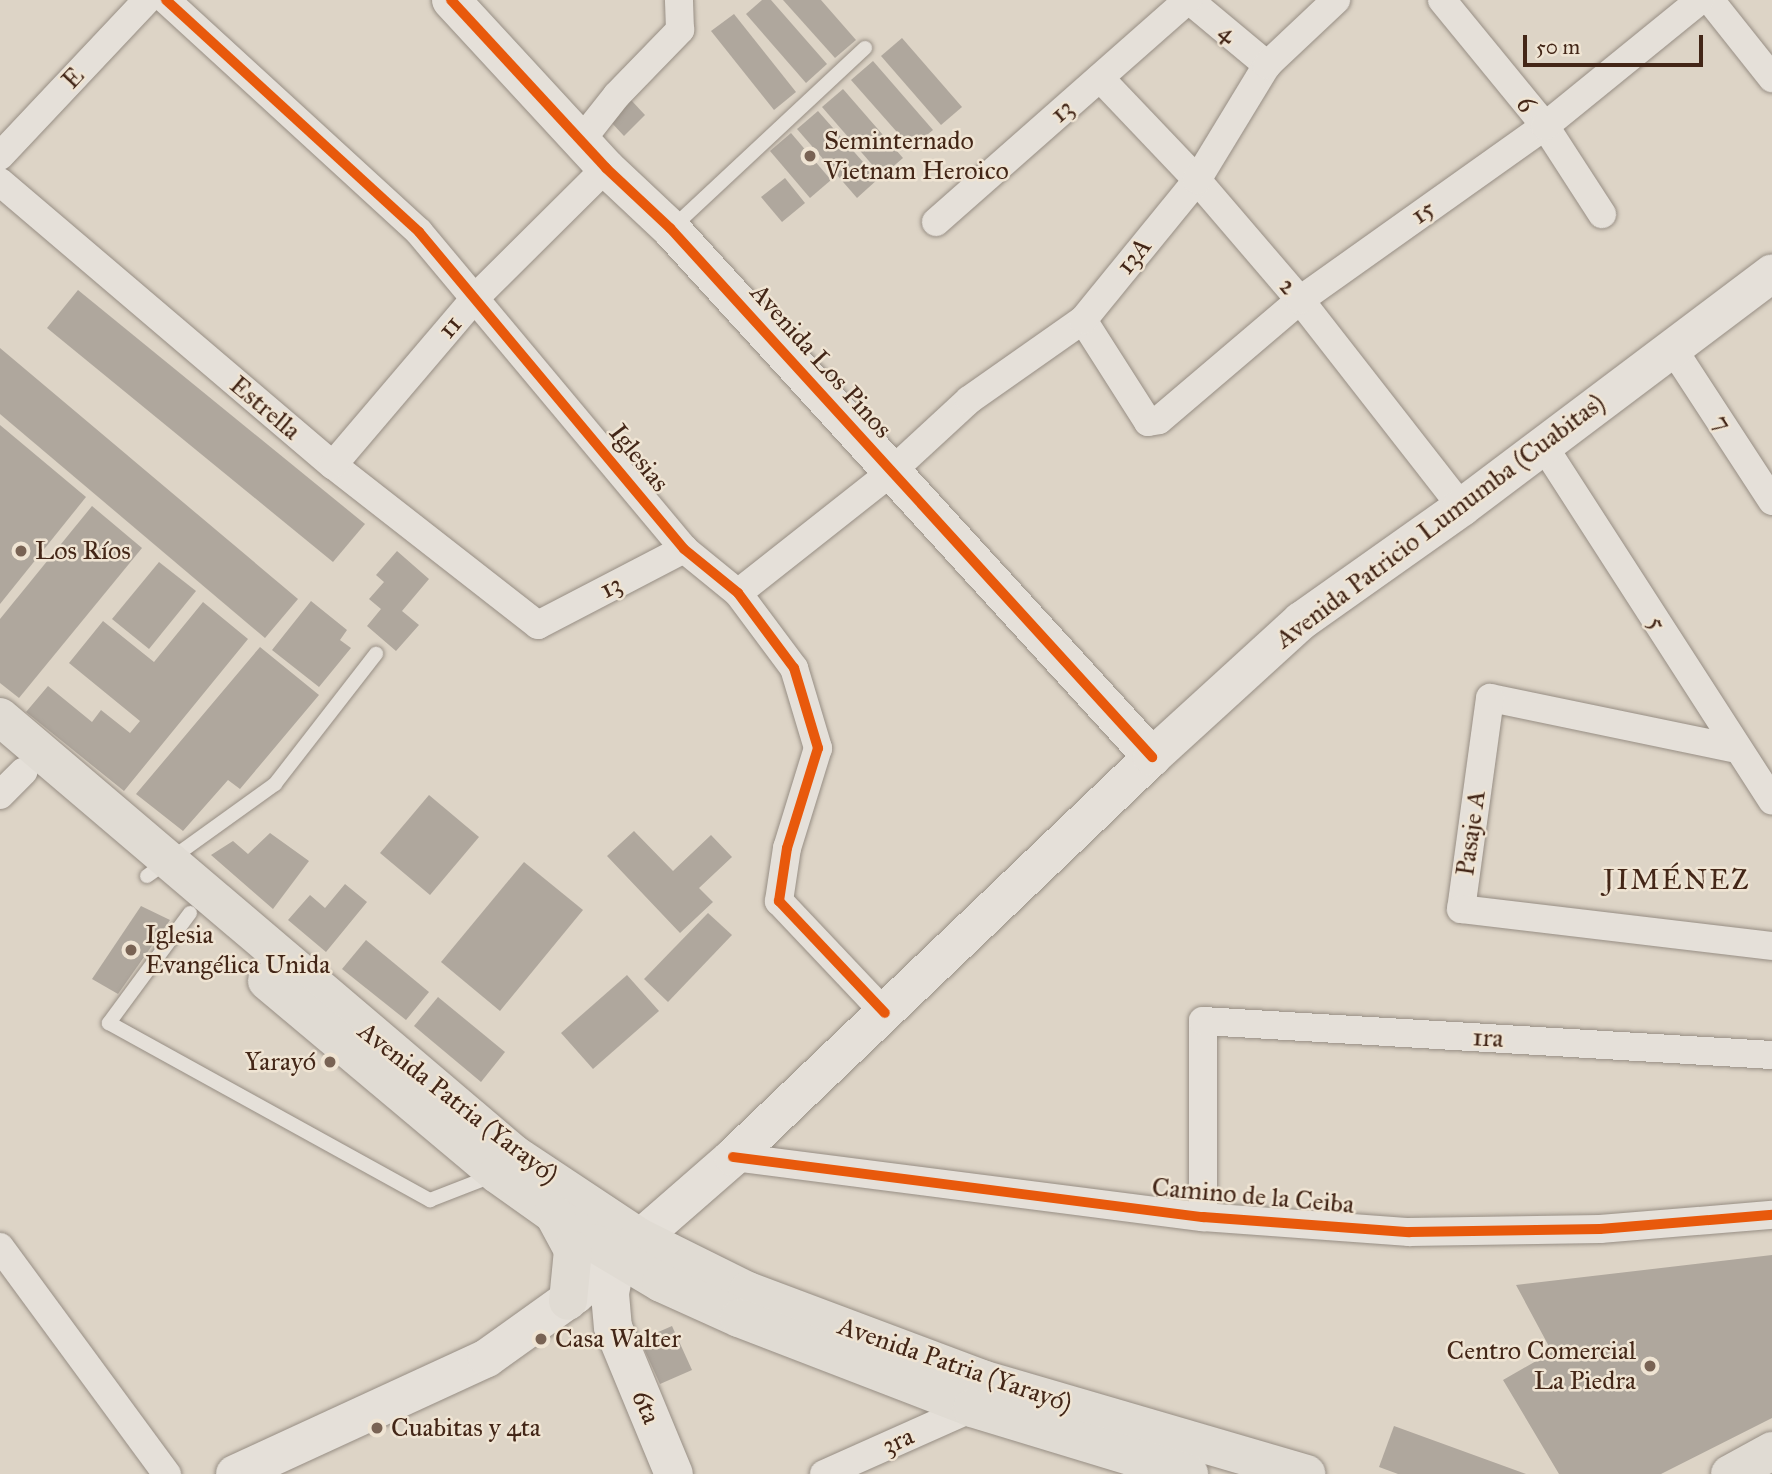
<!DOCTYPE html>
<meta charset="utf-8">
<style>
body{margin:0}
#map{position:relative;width:1772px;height:1474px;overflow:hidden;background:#ddd4c6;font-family:"IM FELL Great Primer",serif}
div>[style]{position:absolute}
.building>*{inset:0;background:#afa79d}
.roads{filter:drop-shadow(0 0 2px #978e84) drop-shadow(0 0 2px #978e84)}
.lane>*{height:14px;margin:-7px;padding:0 7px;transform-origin:7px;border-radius:7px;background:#e5e0d9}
.street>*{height:28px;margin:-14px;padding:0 14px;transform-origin:14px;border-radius:14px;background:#e5e0d9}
.secondary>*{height:38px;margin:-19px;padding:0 19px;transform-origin:19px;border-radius:19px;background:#e5e0d9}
.primary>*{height:38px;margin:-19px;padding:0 19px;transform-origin:19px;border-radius:19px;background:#e0dbd3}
.cycleway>*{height:10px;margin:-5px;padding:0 5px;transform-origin:5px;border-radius:5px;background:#e8590c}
.dots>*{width:19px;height:19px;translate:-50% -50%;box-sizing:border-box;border:4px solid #efe4d3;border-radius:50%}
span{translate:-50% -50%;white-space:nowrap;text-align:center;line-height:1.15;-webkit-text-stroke:5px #efe4d3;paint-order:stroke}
.street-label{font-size:26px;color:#432617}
.poi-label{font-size:26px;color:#432617}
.left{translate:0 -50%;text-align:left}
.right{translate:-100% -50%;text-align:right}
.neighbourhood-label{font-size:28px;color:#432617;letter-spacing:2px}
.scale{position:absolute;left:1523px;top:35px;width:180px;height:32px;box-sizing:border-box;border:4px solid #432617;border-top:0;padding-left:9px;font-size:21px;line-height:24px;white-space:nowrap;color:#432617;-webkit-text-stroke:5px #efe4d3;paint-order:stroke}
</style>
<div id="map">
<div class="building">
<div style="clip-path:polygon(762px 0,771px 0,827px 64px,806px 83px,746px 14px)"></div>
<div style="clip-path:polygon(783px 0,821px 0,856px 40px,835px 58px)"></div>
<div style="clip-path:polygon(734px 14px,796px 92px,774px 110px,711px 31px)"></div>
<div style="clip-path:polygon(902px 38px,962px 107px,941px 125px,881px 56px)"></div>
<div style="clip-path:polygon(873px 61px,933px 130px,911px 148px,851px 80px)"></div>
<div style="clip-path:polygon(843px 89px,903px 158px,882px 176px,822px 107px)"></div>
<div style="clip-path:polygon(631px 100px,645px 115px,624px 136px,610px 121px)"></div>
<div style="clip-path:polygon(818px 111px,878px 179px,857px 198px,797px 129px)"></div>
<div style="clip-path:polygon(791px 133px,831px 180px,810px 198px,770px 151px)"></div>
<div style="clip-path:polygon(785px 178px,805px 203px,782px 222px,761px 197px)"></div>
<div style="clip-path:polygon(78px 290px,365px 524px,333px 562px,47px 328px)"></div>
<div style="clip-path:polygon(0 348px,298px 599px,265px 638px,0 414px)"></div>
<div style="clip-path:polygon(0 425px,86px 497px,0 604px)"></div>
<div style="clip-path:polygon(92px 506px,142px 548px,19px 698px,0 683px,0 619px)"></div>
<div style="clip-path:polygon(397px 551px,429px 579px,402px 611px,419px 625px,396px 651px,367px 626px,381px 609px,369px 599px,384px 582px,376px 575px)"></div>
<div style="clip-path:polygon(159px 562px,196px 591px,149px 649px,112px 619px)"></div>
<div style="clip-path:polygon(311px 601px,347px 630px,340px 640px,351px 648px,319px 687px,272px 650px)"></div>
<div style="clip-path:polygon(203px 602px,248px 639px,124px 791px,26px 712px,48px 686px,92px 722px,101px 710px,130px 733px,140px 721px,69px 663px,103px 621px,154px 662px)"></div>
<div style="clip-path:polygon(260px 647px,319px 695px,240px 789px,228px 780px,183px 831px,136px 794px)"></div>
<div style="clip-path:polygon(429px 795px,479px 837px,430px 895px,380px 853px)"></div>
<div style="clip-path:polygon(634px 831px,673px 871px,711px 835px,732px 857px,699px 888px,713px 902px,680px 933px,607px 856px)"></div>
<div style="clip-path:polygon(270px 833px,309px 861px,273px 909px,211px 855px,233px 841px,248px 854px)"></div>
<div style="clip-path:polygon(524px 862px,583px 910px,500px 1011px,441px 962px)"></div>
<div style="clip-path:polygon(345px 884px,367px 902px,326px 952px,288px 920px,310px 895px,325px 908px)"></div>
<div style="clip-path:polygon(141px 906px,170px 920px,118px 994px,92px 979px)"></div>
<div style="clip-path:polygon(708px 913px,732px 935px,668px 1002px,644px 979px)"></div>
<div style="clip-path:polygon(366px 940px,429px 992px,406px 1020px,342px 969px)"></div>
<div style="clip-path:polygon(627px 975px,659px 1011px,593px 1069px,561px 1033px)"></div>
<div style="clip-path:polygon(438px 997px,505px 1052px,481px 1082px,414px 1026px)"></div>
<div style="clip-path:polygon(1772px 1255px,1772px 1418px,1661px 1474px,1559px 1474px,1503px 1380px,1552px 1352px,1516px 1285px)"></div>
<div style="clip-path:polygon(672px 1326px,692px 1370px,660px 1384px,640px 1340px)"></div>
<div style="clip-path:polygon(1394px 1426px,1526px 1474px,1398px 1474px,1379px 1467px)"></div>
</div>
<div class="roads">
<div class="lane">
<div style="left:672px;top:228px;width:264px;rotate:-43deg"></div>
<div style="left:147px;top:876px;width:158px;rotate:-35.7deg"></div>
<div style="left:275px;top:784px;width:165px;rotate:-52.2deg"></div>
<div style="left:190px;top:913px;width:137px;rotate:126.4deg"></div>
<div style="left:109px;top:1023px;width:367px;rotate:28.9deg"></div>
<div style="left:430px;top:1200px;width:69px;rotate:-21.3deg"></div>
</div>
<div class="street">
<div style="left:166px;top:0;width:343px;rotate:42.5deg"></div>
<div style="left:419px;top:232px;width:413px;rotate:50.1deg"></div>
<div style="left:684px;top:549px;width:70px;rotate:39.2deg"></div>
<div style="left:738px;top:593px;width:94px;rotate:53.3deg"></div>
<div style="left:794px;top:668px;width:84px;rotate:73.3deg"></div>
<div style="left:818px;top:748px;width:105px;rotate:107.2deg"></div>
<div style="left:787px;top:848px;width:54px;rotate:98.6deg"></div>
<div style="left:779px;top:901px;width:154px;rotate:46.6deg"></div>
<div style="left:1189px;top:0;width:102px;rotate:39.8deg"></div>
<div style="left:1442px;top:0;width:163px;rotate:50.7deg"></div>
<div style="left:1545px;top:126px;width:105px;rotate:57.1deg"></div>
<div style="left:1710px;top:0;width:100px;rotate:51.5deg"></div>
<div style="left:1100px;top:78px;width:141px;rotate:46.4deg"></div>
<div style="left:1197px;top:180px;width:158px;rotate:49.4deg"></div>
<div style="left:1300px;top:300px;width:263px;rotate:52deg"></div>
<div style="left:583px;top:138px;width:55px;rotate:-51.7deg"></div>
<div style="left:617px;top:95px;width:91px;rotate:-45.9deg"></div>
<div style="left:680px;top:30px;width:30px;rotate:-92deg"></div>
<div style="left:0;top:156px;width:214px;rotate:-46.7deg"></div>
<div style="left:0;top:182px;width:437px;rotate:40.4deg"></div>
<div style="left:333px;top:465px;width:260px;rotate:38deg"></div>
<div style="left:538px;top:625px;width:165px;rotate:-27.5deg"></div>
<div style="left:936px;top:222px;width:336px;rotate:-41.4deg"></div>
<div style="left:1083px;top:320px;width:121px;rotate:57.5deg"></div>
<div style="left:1148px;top:422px;width:11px;rotate:-10deg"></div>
<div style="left:1159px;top:420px;width:185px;rotate:-40.4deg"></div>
<div style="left:1300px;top:300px;width:301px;rotate:-35.4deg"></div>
<div style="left:1545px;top:126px;width:200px;rotate:-39.1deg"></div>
<div style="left:1671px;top:346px;width:185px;rotate:56.9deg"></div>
<div style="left:1543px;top:445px;width:423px;rotate:57.2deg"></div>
<div style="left:333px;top:465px;width:222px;rotate:-49.6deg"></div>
<div style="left:477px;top:296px;width:182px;rotate:-44.8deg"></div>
<div style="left:738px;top:593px;width:195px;rotate:-38.3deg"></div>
<div style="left:891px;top:472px;width:106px;rotate:-42.7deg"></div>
<div style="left:969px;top:400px;width:139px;rotate:-35.1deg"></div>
<div style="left:1083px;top:320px;width:181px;rotate:-50.8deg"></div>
<div style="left:1197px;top:180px;width:135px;rotate:-58.7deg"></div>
<div style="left:1267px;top:65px;width:95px;rotate:-43.3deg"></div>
<div style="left:1737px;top:749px;width:252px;rotate:-168.3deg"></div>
<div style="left:1490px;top:698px;width:213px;rotate:97.8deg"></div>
<div style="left:1461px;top:909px;width:313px;rotate:6.8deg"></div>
<div style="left:0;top:795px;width:33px;rotate:-45deg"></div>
<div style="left:733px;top:1157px;width:474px;rotate:7.3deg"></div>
<div style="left:1203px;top:1217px;width:207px;rotate:4.2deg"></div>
<div style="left:1409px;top:1232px;width:191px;rotate:-0.9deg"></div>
<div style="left:1600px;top:1229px;width:173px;rotate:-4.7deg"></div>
<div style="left:1203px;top:1217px;width:196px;rotate:-90deg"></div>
<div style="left:1203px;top:1021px;width:570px;rotate:3.42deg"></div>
<div style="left:0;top:1247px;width:282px;rotate:53.7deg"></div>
<div style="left:824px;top:1474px;width:162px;rotate:-24deg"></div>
</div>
<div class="secondary">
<div style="left:451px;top:0;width:229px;rotate:47.3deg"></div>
<div style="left:606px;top:168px;width:88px;rotate:43.2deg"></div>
<div style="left:670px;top:228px;width:716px;rotate:47.66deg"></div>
<div style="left:617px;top:1257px;width:38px;rotate:101deg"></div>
<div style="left:610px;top:1294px;width:33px;rotate:85deg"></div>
<div style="left:613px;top:1327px;width:159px;rotate:67.5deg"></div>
<div style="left:235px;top:1474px;width:277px;rotate:-24.7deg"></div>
<div style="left:487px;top:1358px;width:108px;rotate:-35.6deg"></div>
<div style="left:575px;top:1295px;width:210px;rotate:-41.1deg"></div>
<div style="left:733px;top:1157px;width:579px;rotate:-43.67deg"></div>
<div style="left:1152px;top:757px;width:202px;rotate:-42.4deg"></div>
<div style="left:1301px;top:621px;width:197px;rotate:-35.3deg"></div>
<div style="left:1462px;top:507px;width:388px;rotate:-37deg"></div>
</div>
<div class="primary">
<div style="left:0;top:717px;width:675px;rotate:40.37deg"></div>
<div style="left:514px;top:1154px;width:150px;rotate:33.6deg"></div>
<div style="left:639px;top:1237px;width:122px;rotate:26.4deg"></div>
<div style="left:748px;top:1291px;width:250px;rotate:20.6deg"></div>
<div style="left:982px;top:1379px;width:338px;rotate:16.3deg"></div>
<div style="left:267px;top:981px;width:300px;rotate:40deg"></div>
<div style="left:497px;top:1174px;width:119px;rotate:35.4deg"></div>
<div style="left:594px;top:1243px;width:78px;rotate:30.8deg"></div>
<div style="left:661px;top:1283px;width:85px;rotate:24.2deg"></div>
<div style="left:739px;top:1318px;width:250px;rotate:21.1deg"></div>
<div style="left:972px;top:1408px;width:227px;rotate:16.9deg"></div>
<div style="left:553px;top:1213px;width:42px;rotate:61.6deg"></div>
<div style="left:573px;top:1250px;width:51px;rotate:95.6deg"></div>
<div style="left:1730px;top:1474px;width:48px;rotate:-28.7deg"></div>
</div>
</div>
<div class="cycleway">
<div style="left:166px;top:0;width:343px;rotate:42.5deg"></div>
<div style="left:419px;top:232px;width:413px;rotate:50.1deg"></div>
<div style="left:684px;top:549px;width:70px;rotate:39.2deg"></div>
<div style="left:738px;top:593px;width:94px;rotate:53.3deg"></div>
<div style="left:794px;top:668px;width:84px;rotate:73.3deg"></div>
<div style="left:818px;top:748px;width:105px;rotate:107.2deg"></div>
<div style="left:787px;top:848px;width:54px;rotate:98.6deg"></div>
<div style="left:779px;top:901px;width:154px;rotate:46.6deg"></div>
<div style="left:451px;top:0;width:229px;rotate:47.3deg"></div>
<div style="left:606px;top:168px;width:88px;rotate:43.2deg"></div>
<div style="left:670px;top:228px;width:716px;rotate:47.66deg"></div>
<div style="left:733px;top:1157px;width:474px;rotate:7.3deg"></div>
<div style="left:1203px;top:1217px;width:207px;rotate:4.2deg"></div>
<div style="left:1409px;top:1232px;width:191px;rotate:-0.9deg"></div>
<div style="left:1600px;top:1229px;width:173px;rotate:-4.7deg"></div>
</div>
<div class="dots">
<div style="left:810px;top:156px;background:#796354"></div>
<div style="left:21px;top:551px;background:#796354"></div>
<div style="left:131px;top:950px;background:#796354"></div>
<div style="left:330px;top:1062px;background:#796354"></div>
<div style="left:541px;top:1339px;background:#796354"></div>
<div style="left:1650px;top:1366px;background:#796354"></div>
<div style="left:377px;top:1428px;background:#796354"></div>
</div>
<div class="street-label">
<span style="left:1228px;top:33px;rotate:40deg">4</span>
<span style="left:73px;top:78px;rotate:-47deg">E</span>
<span style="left:1526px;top:104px;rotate:51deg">6</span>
<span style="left:1062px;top:111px;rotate:-41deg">13</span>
<span style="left:1423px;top:212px;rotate:-35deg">15</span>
<span style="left:1134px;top:256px;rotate:-51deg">13A</span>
<span style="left:1288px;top:286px;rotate:50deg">2</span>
<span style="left:450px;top:327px;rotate:-50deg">11</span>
<span style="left:821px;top:361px;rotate:48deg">Avenida Los Pinos</span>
<span style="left:265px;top:408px;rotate:40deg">Estrella</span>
<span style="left:1722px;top:423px;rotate:57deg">7</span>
<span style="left:639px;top:458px;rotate:51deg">Iglesias</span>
<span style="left:1440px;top:521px;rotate:-37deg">Avenida Patricio Lumumba (Cuabitas)</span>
<span style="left:611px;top:587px;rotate:-27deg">13</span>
<span style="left:1657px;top:623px;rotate:57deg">5</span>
<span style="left:1471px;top:833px;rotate:-82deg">Pasaje A</span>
<span style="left:1488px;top:1038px;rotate:3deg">1ra</span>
<span style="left:458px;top:1103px;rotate:38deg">Avenida Patria (Yarayó)</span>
<span style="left:1253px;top:1196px;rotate:5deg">Camino de la Ceiba</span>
<span style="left:955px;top:1365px;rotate:19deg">Avenida Patria (Yarayó)</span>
<span style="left:646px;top:1407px;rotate:67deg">6ta</span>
<span style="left:898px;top:1441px;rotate:-24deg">3ra</span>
</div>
<div class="poi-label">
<span class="left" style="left:824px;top:156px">Seminternado<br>Vietnam Heroico</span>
<span class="left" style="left:35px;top:551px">Los Ríos</span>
<span class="left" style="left:145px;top:950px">Iglesia<br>Evangélica Unida</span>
<span class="right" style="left:316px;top:1062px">Yarayó</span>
<span class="left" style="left:555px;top:1339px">Casa Walter</span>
<span class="right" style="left:1636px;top:1366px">Centro Comercial<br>La Piedra</span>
<span class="left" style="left:391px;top:1428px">Cuabitas y 4ta</span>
</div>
<div class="neighbourhood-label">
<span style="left:1677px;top:880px">JIMÉNEZ</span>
</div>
<div class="scale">50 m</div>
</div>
